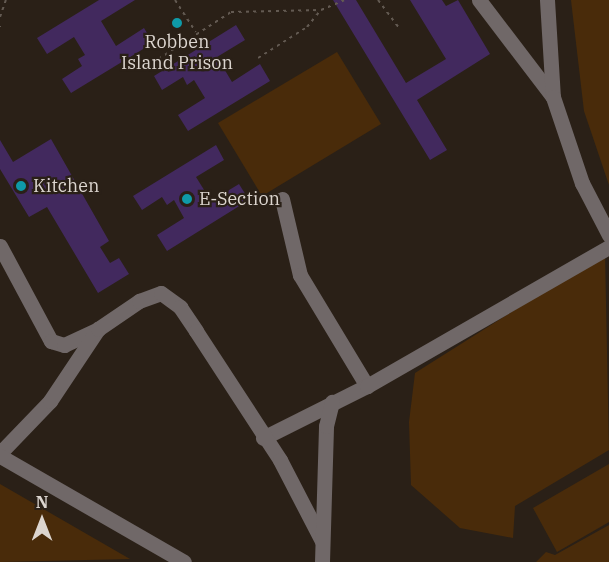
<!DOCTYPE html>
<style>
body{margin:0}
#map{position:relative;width:609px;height:562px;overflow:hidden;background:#2a2017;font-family:"IBM Plex Serif",serif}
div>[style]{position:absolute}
.green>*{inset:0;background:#492b0a}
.building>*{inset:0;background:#42295e}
.path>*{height:2px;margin-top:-1px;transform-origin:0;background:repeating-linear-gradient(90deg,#635a52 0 3px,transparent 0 7.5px)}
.minor>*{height:15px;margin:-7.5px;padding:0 7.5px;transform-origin:7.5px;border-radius:7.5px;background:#706868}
.dots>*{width:16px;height:16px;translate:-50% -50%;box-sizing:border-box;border:3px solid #2a2017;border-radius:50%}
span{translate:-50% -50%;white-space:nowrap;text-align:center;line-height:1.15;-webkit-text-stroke:4.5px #2a2017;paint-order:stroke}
.poi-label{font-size:18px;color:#dcd5cf}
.left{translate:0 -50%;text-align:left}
.north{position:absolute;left:12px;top:490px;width:60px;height:60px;-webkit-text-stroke:4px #2a2017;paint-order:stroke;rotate:0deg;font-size:16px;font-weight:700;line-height:24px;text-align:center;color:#dcd5cf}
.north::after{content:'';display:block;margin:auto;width:21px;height:27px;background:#dcd5cf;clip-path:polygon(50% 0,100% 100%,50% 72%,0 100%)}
</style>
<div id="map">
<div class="green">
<div style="clip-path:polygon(571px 0,609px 0,609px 185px,584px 111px)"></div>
<div style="clip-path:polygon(337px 52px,381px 124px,262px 196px,218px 123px)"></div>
<div style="clip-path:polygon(605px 253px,609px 450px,515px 506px,513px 538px,460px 528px,411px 485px,409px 422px,415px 373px)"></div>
<div style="clip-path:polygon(609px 464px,609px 522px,557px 552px,533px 508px)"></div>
<div style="clip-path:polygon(0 484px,130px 559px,0 562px)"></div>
<div style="clip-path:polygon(609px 525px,609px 562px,536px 562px,546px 552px,555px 555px)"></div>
</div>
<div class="building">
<div style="clip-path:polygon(99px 0,135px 0,101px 21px,116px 46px,144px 28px,153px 43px,71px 93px,62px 79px,82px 66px,78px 59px,85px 55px,74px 37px,47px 54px,37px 38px)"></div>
<div style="clip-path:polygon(333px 0,356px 0,406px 83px,446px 59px,410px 0,442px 0,446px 6px,458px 0,490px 54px,417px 100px,447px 150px,430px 160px)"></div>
<div style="clip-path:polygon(236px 25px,245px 40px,217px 57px,232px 82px,260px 64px,270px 81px,188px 131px,178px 115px,205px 98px,194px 80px,187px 85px,183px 77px,162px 90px,154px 76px)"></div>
<div style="clip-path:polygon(51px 139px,109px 241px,100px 247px,110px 263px,119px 258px,129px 274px,98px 293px,47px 207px,29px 217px,0 169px,0 140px,13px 162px)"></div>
<div style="clip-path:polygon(216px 145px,224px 160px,196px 177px,211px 201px,239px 184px,249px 200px,167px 251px,157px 235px,184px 218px,174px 200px,167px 205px,162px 197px,142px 210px,133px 196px)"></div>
</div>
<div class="path">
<div style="left:175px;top:0;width:38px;rotate:57deg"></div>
<div style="left:378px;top:0;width:34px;rotate:53deg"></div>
<div style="left:0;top:17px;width:18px;rotate:-71deg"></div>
<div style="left:0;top:26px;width:1px;rotate:90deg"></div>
<div style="left:258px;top:58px;width:58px;rotate:-32.3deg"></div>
<div style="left:307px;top:27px;width:22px;rotate:-51deg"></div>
<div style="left:146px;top:67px;width:101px;rotate:-32.9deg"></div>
<div style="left:231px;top:12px;width:90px;rotate:-1.3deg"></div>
<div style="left:321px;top:10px;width:25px;rotate:-23deg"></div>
</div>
<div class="minor">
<div style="left:479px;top:0;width:122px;rotate:52.7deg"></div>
<div style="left:547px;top:0;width:97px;rotate:86.5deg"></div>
<div style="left:553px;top:97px;width:91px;rotate:71.4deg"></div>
<div style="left:582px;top:183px;width:59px;rotate:62.6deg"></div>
<div style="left:282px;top:199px;width:78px;rotate:76.7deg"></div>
<div style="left:300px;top:275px;width:130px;rotate:58.9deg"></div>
<div style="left:0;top:246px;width:108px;rotate:61.8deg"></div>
<div style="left:51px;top:341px;width:14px;rotate:17deg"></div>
<div style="left:64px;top:345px;width:38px;rotate:-25deg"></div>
<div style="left:263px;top:438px;width:116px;rotate:-26.6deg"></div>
<div style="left:367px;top:386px;width:279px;rotate:-29.9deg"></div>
<div style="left:0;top:453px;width:72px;rotate:-46.1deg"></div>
<div style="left:50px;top:401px;width:87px;rotate:-56.3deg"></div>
<div style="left:98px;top:329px;width:50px;rotate:-34.3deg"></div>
<div style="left:139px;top:301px;width:23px;rotate:-20deg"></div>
<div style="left:161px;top:293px;width:24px;rotate:36deg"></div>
<div style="left:180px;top:307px;width:29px;rotate:56deg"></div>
<div style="left:196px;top:331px;width:154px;rotate:56.9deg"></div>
<div style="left:280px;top:460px;width:91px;rotate:62.6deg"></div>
<div style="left:0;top:456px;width:212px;rotate:29.9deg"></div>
<div style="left:322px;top:562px;width:136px;rotate:-88.3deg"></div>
<div style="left:326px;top:426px;width:25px;rotate:-76deg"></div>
</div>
<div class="dots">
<div style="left:177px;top:23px;background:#0f9aa8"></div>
<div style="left:21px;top:186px;background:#0f9aa8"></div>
<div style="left:187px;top:199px;background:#0f9aa8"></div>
</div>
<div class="poi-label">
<span style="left:177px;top:53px">Robben<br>Island Prison</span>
<span class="left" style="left:33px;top:186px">Kitchen</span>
<span class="left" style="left:199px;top:199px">E-Section</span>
</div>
<div class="north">N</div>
</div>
